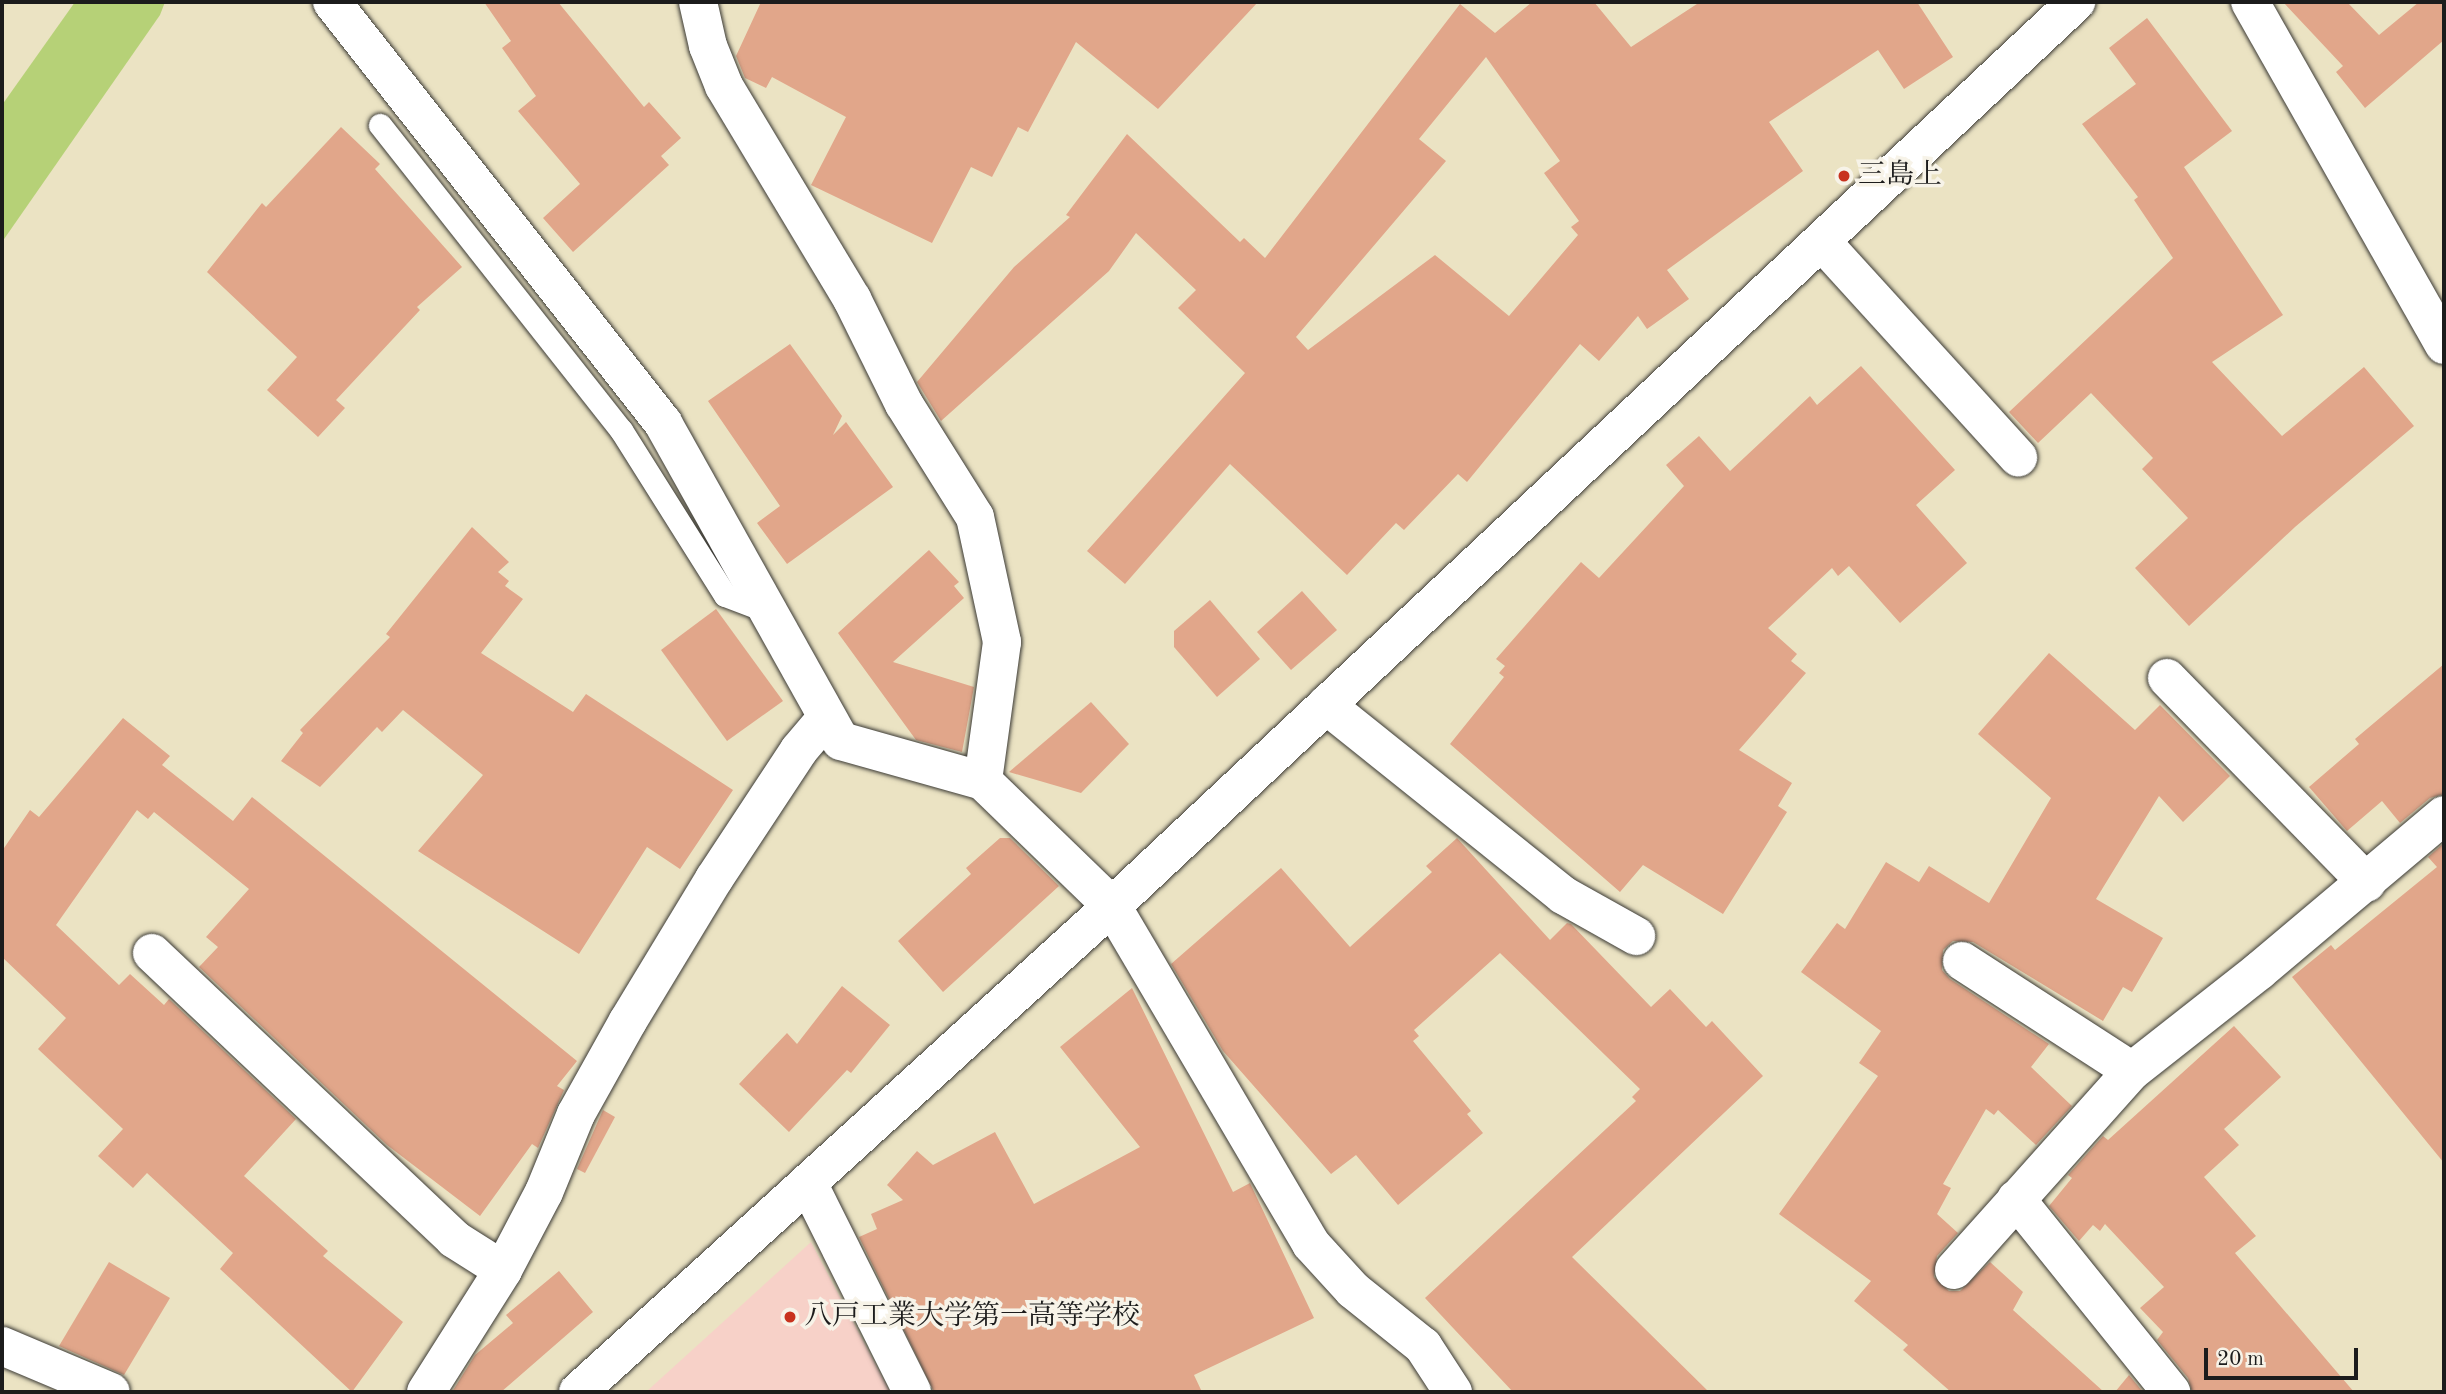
<!DOCTYPE html>
<meta charset="utf-8">
<style>
body{margin:0}
#map{position:relative;width:2446px;height:1394px;overflow:hidden;background:#ebe3c3;font-family:"Old Standard TT","Noto Serif JP",serif}
div>[style]{position:absolute}
.built>*{inset:0;background:#f7d1c8}
.green>*{inset:0;background:#b6d177}
.building>*{inset:0;background:#e1a68a}
.roads{filter:drop-shadow(0 0 2px #3b3a35) drop-shadow(0 0 2px #3b3a35)}
.service>*{height:23px;margin:-11.5px;padding:0 11.5px;transform-origin:11.5px;border-radius:11.5px;background:#fff}
.minor>*{height:38px;margin:-19px;padding:0 19px;transform-origin:19px;border-radius:19px;background:#fff}
.tertiary>*{height:38px;margin:-19px;padding:0 19px;transform-origin:19px;border-radius:19px;background:#fff}
.dots>*{width:19px;height:19px;translate:-50% -50%;box-sizing:border-box;border:4px solid #f7f3e8;border-radius:50%}
span{translate:-50% -50%;white-space:nowrap;text-align:center;line-height:1.15;-webkit-text-stroke:7px #f7f3e8;paint-order:stroke}
.poi-label{font-size:28px;color:#1c1c1c}
.left{translate:0 -50%;text-align:left}
.frame{position:absolute;inset:0;border:4px solid #1c1c1c;pointer-events:none}
.scale{position:absolute;left:2204px;top:1348px;width:154px;height:32px;box-sizing:border-box;border:4px solid #1c1c1c;border-top:0;padding-left:9px;font-size:21px;line-height:24px;white-space:nowrap;color:#1c1c1c;-webkit-text-stroke:5px #f7f3e8;paint-order:stroke}
</style>
<div id="map">
<div class="built">
<div style="clip-path:polygon(811px 1242px,890px 1392px,646px 1392px)"></div>
</div>
<div class="green">
<div style="clip-path:polygon(75px 2px,165px 2px,160px 15px,2px 242px,2px 105px)"></div>
</div>
<div class="building">
<div style="clip-path:polygon(484px 2px,558px 2px,644px 107px,649px 102px,681px 138px,661px 156px,669px 165px,573px 252px,543px 218px,580px 184px,518px 111px,536px 96px,502px 48px,511px 41px)"></div>
<div style="clip-path:polygon(761px 2px,1258px 2px,1158px 109px,1076px 42px,1028px 132px,1018px 127px,992px 177px,971px 167px,932px 243px,811px 185px,846px 117px,772px 77px,766px 88px,745px 78px,736px 56px)"></div>
<div style="clip-path:polygon(evenodd,1532px 2px,1594px 2px,1631px 47px,1700px 2px,1917px 2px,1953px 57px,1904px 89px,1878px 50px,1769px 122px,1803px 171px,1667px 270px,1689px 299px,1647px 329px,1638px 316px,1599px 361px,1580px 344px,1467px 482px,1458px 474px,1404px 530px,1396px 523px,1347px 575px,1230px 464px,1125px 584px,1087px 551px,1245px 373px,1178px 308px,1196px 290px,1136px 233px,1109px 271px,941px 421px,917px 382px,1014px 267px,1070px 217px,1066px 215px,1127px 134px,1240px 242px,1244px 238px,1265px 258px,1460px 4px,1495px 33px,1532px 2px,1486px 57px,1560px 161px,1544px 173px,1579px 221px,1571px 227px,1578px 235px,1509px 316px,1435px 255px,1308px 350px,1296px 337px,1446px 161px,1419px 139px,1486px 57px)"></div>
<div style="clip-path:polygon(2283px 2px,2347px 2px,2379px 35px,2419px 2px,2444px 2px,2444px 40px,2365px 108px,2336px 72px,2343px 66px)"></div>
<div style="clip-path:polygon(2147px 18px,2232px 131px,2184px 167px,2283px 315px,2212px 362px,2282px 436px,2364px 367px,2414px 426px,2295px 527px,2189px 626px,2135px 568px,2188px 518px,2142px 469px,2153px 458px,2091px 393px,2038px 443px,2009px 412px,2173px 258px,2134px 200px,2138px 197px,2082px 124px,2136px 84px,2109px 48px)"></div>
<div style="clip-path:polygon(341px 127px,380px 164px,375px 169px,462px 267px,417px 307px,420px 310px,336px 400px,345px 408px,318px 437px,267px 390px,297px 357px,207px 272px,262px 203px,266px 207px)"></div>
<div style="clip-path:polygon(790px 344px,842px 416px,833px 435px,846px 422px,893px 487px,787px 564px,757px 523px,780px 506px,708px 401px)"></div>
<div style="clip-path:polygon(1861px 366px,1955px 470px,1916px 505px,1967px 563px,1900px 623px,1849px 566px,1838px 576px,1832px 568px,1768px 628px,1797px 654px,1791px 661px,1806px 673px,1739px 750px,1792px 783px,1778px 806px,1787px 812px,1723px 914px,1643px 865px,1620px 892px,1450px 744px,1504px 677px,1499px 673px,1505px 666px,1496px 659px,1581px 562px,1599px 578px,1684px 486px,1666px 465px,1699px 436px,1730px 471px,1810px 396px,1817px 405px)"></div>
<div style="clip-path:polygon(472px 527px,509px 562px,498px 572px,509px 581px,505px 586px,523px 599px,481px 653px,573px 712px,586px 694px,733px 790px,680px 869px,647px 847px,579px 954px,418px 851px,483px 775px,403px 710px,382px 732px,377px 727px,320px 787px,281px 761px,303px 733px,300px 730px,390px 637px,386px 634px)"></div>
<div style="clip-path:polygon(929px 550px,959px 582px,954px 586px,964px 598px,893px 662px,974px 687px,962px 752px,916px 740px,838px 633px)"></div>
<div style="clip-path:polygon(1302px 591px,1337px 630px,1291px 670px,1257px 632px)"></div>
<div style="clip-path:polygon(1210px 600px,1260px 659px,1217px 697px,1174px 647px,1174px 631px)"></div>
<div style="clip-path:polygon(716px 609px,783px 701px,727px 741px,661px 650px)"></div>
<div style="clip-path:polygon(2049px 653px,2135px 730px,2160px 705px,2230px 776px,2183px 822px,2159px 796px,2096px 899px,2163px 938px,2132px 992px,2123px 987px,2103px 1021px,1973px 942px,1953px 941px,1943px 950px,1942px 970px,1950px 979px,2049px 1044px,2031px 1067px,2072px 1106px,2036px 1145px,1998px 1110px,1994px 1115px,1986px 1109px,1943px 1184px,1951px 1188px,1937px 1214px,1958px 1233px,1937px 1256px,1934px 1277px,1949px 1291px,1960px 1291px,1990px 1262px,2023px 1292px,2013px 1310px,2104px 1392px,1951px 1392px,1903px 1350px,1908px 1345px,1854px 1301px,1871px 1281px,1779px 1214px,1878px 1076px,1859px 1063px,1881px 1031px,1801px 972px,1837px 923px,1845px 929px,1886px 862px,1919px 882px,1929px 866px,1989px 903px,2051px 798px,1978px 734px)"></div>
<div style="clip-path:polygon(2444px 664px,2444px 794px,2430px 798px,2400px 823px,2382px 801px,2347px 831px,2309px 787px,2359px 744px,2355px 739px)"></div>
<div style="clip-path:polygon(1091px 702px,1129px 744px,1081px 793px,1009px 772px)"></div>
<div style="clip-path:polygon(123px 718px,170px 756px,162px 765px,233px 821px,252px 797px,577px 1061px,557px 1086px,564px 1090px,538px 1148px,532px 1144px,480px 1216px,387px 1145px,199px 967px,218px 947px,206px 937px,249px 889px,154px 812px,148px 819px,137px 810px,56px 925px,119px 985px,130px 974px,164px 1005px,169px 999px,296px 1119px,244px 1176px,328px 1251px,323px 1256px,403px 1322px,352px 1392px,220px 1269px,233px 1253px,147px 1173px,133px 1188px,98px 1156px,123px 1129px,38px 1049px,66px 1018px,2px 957px,2px 851px,30px 810px,39px 817px)"></div>
<div style="clip-path:polygon(1000px 838px,1010px 838px,1059px 886px,943px 992px,898px 941px,971px 874px,966px 868px)"></div>
<div style="clip-path:polygon(1457px 838px,1550px 940px,1567px 923px,1571px 924px,1651px 1007px,1670px 989px,1706px 1027px,1712px 1021px,1763px 1076px,1572px 1257px,1709px 1392px,1513px 1392px,1425px 1298px,1636px 1101px,1632px 1097px,1640px 1089px,1500px 953px,1414px 1030px,1419px 1036px,1413px 1041px,1471px 1111px,1467px 1114px,1483px 1133px,1398px 1205px,1356px 1155px,1331px 1174px,1223px 1051px,1171px 964px,1281px 868px,1350px 947px,1432px 872px,1426px 866px)"></div>
<div style="clip-path:polygon(2444px 843px,2444px 1163px,2292px 977px,2331px 945px,2335px 950px,2437px 867px,2428px 857px)"></div>
<div style="clip-path:polygon(842px 986px,890px 1025px,851px 1073px,847px 1070px,789px 1132px,739px 1084px,787px 1033px,797px 1044px)"></div>
<div style="clip-path:polygon(1132px 988px,1233px 1192px,1250px 1183px,1314px 1318px,1194px 1375px,1202px 1392px,934px 1392px,859px 1237px,877px 1229px,871px 1214px,903px 1200px,887px 1185px,917px 1151px,933px 1165px,995px 1132px,1034px 1204px,1140px 1147px,1060px 1047px)"></div>
<div style="clip-path:polygon(2234px 1026px,2281px 1077px,2224px 1129px,2239px 1145px,2204px 1177px,2256px 1236px,2235px 1253px,2354px 1392px,2192px 1392px,2188px 1378px,2157px 1340px,2163px 1332px,2140px 1308px,2164px 1287px,2105px 1224px,2100px 1231px,2093px 1225px,2079px 1241px,2049px 1206px,2072px 1178px,2068px 1175px,2103px 1136px,2108px 1140px)"></div>
<div style="clip-path:polygon(603px 1110px,615px 1117px,585px 1173px,577px 1169px)"></div>
<div style="clip-path:polygon(109px 1262px,170px 1298px,124px 1375px,59px 1346px)"></div>
<div style="clip-path:polygon(559px 1271px,593px 1312px,501px 1392px,452px 1392px,475px 1355px,513px 1323px,506px 1315px)"></div>
<div style="clip-path:polygon(2129px 1375px,2143px 1392px,2115px 1392px)"></div>
</div>
<div class="roads">
<div class="service">
<div style="left:380px;top:125px;width:389px;rotate:51.7deg"></div>
<div style="left:621px;top:430px;width:195px;rotate:57.8deg"></div>
<div style="left:725px;top:595px;width:45px;rotate:20.9deg"></div>
</div>
<div class="minor">
<div style="left:332px;top:2px;width:536px;rotate:51.82deg"></div>
<div style="left:663px;top:423px;width:364px;rotate:60.8deg"></div>
<div style="left:841px;top:741px;width:148px;rotate:15.7deg"></div>
<div style="left:983px;top:781px;width:180px;rotate:44.1deg"></div>
<div style="left:1112px;top:906px;width:392px;rotate:59.5deg"></div>
<div style="left:1311px;top:1244px;width:62px;rotate:47.6deg"></div>
<div style="left:1353px;top:1290px;width:90px;rotate:38.7deg"></div>
<div style="left:1423px;top:1346px;width:55px;rotate:56.9deg"></div>
<div style="left:698px;top:2px;width:45px;rotate:77.2deg"></div>
<div style="left:708px;top:46px;width:43px;rotate:68.2deg"></div>
<div style="left:724px;top:86px;width:249px;rotate:59deg"></div>
<div style="left:852px;top:299px;width:117px;rotate:63.7deg"></div>
<div style="left:904px;top:404px;width:133px;rotate:57.9deg"></div>
<div style="left:975px;top:517px;width:128px;rotate:77.8deg"></div>
<div style="left:1002px;top:642px;width:140px;rotate:97.8deg"></div>
<div style="left:2250px;top:2px;width:394px;rotate:60.5deg"></div>
<div style="left:1823px;top:243px;width:290px;rotate:47.7deg"></div>
<div style="left:2167px;top:678px;width:286px;rotate:45.7deg"></div>
<div style="left:1326px;top:705px;width:304px;rotate:38.7deg"></div>
<div style="left:1563px;top:895px;width:84px;rotate:29.3deg"></div>
<div style="left:152px;top:953px;width:416px;rotate:43.4deg"></div>
<div style="left:454px;top:1239px;width:58px;rotate:32.3deg"></div>
<div style="left:1962px;top:961px;width:202px;rotate:32.9deg"></div>
<div style="left:808px;top:1183px;width:233px;rotate:63.5deg"></div>
<div style="left:2016px;top:1199px;width:248px;rotate:51.2deg"></div>
<div style="left:1954px;top:1270px;width:267px;rotate:-48.2deg"></div>
<div style="left:2132px;top:1071px;width:162px;rotate:-38.2deg"></div>
<div style="left:2259px;top:971px;width:242px;rotate:-40.1deg"></div>
<div style="left:2px;top:1346px;width:118px;rotate:22.9deg"></div>
<div style="left:426px;top:1392px;width:144px;rotate:-57.7deg"></div>
<div style="left:503px;top:1270px;width:88px;rotate:-62.3deg"></div>
<div style="left:544px;top:1192px;width:84px;rotate:-67.7deg"></div>
<div style="left:576px;top:1114px;width:107px;rotate:-60.8deg"></div>
<div style="left:628px;top:1021px;width:166px;rotate:-58.8deg"></div>
<div style="left:714px;top:879px;width:154px;rotate:-56.6deg"></div>
<div style="left:799px;top:750px;width:43px;rotate:-49.7deg"></div>
</div>
<div class="tertiary">
<div style="left:578px;top:1392px;width:722px;rotate:-42.31deg"></div>
<div style="left:1112px;top:906px;width:1322px;rotate:-43.16deg"></div>
</div>
</div>
<div class="dots">
<div style="left:1844px;top:176px;background:#c8321e"></div>
<div style="left:790px;top:1317px;background:#c8321e"></div>
</div>
<div class="poi-label">
<span class="left" style="left:1858px;top:176px">三島上</span>
<span class="left" style="left:804px;top:1317px">八戸工業大学第一高等学校</span>
</div>
<div class="frame"></div>
<div class="scale">20 m</div>
</div>
